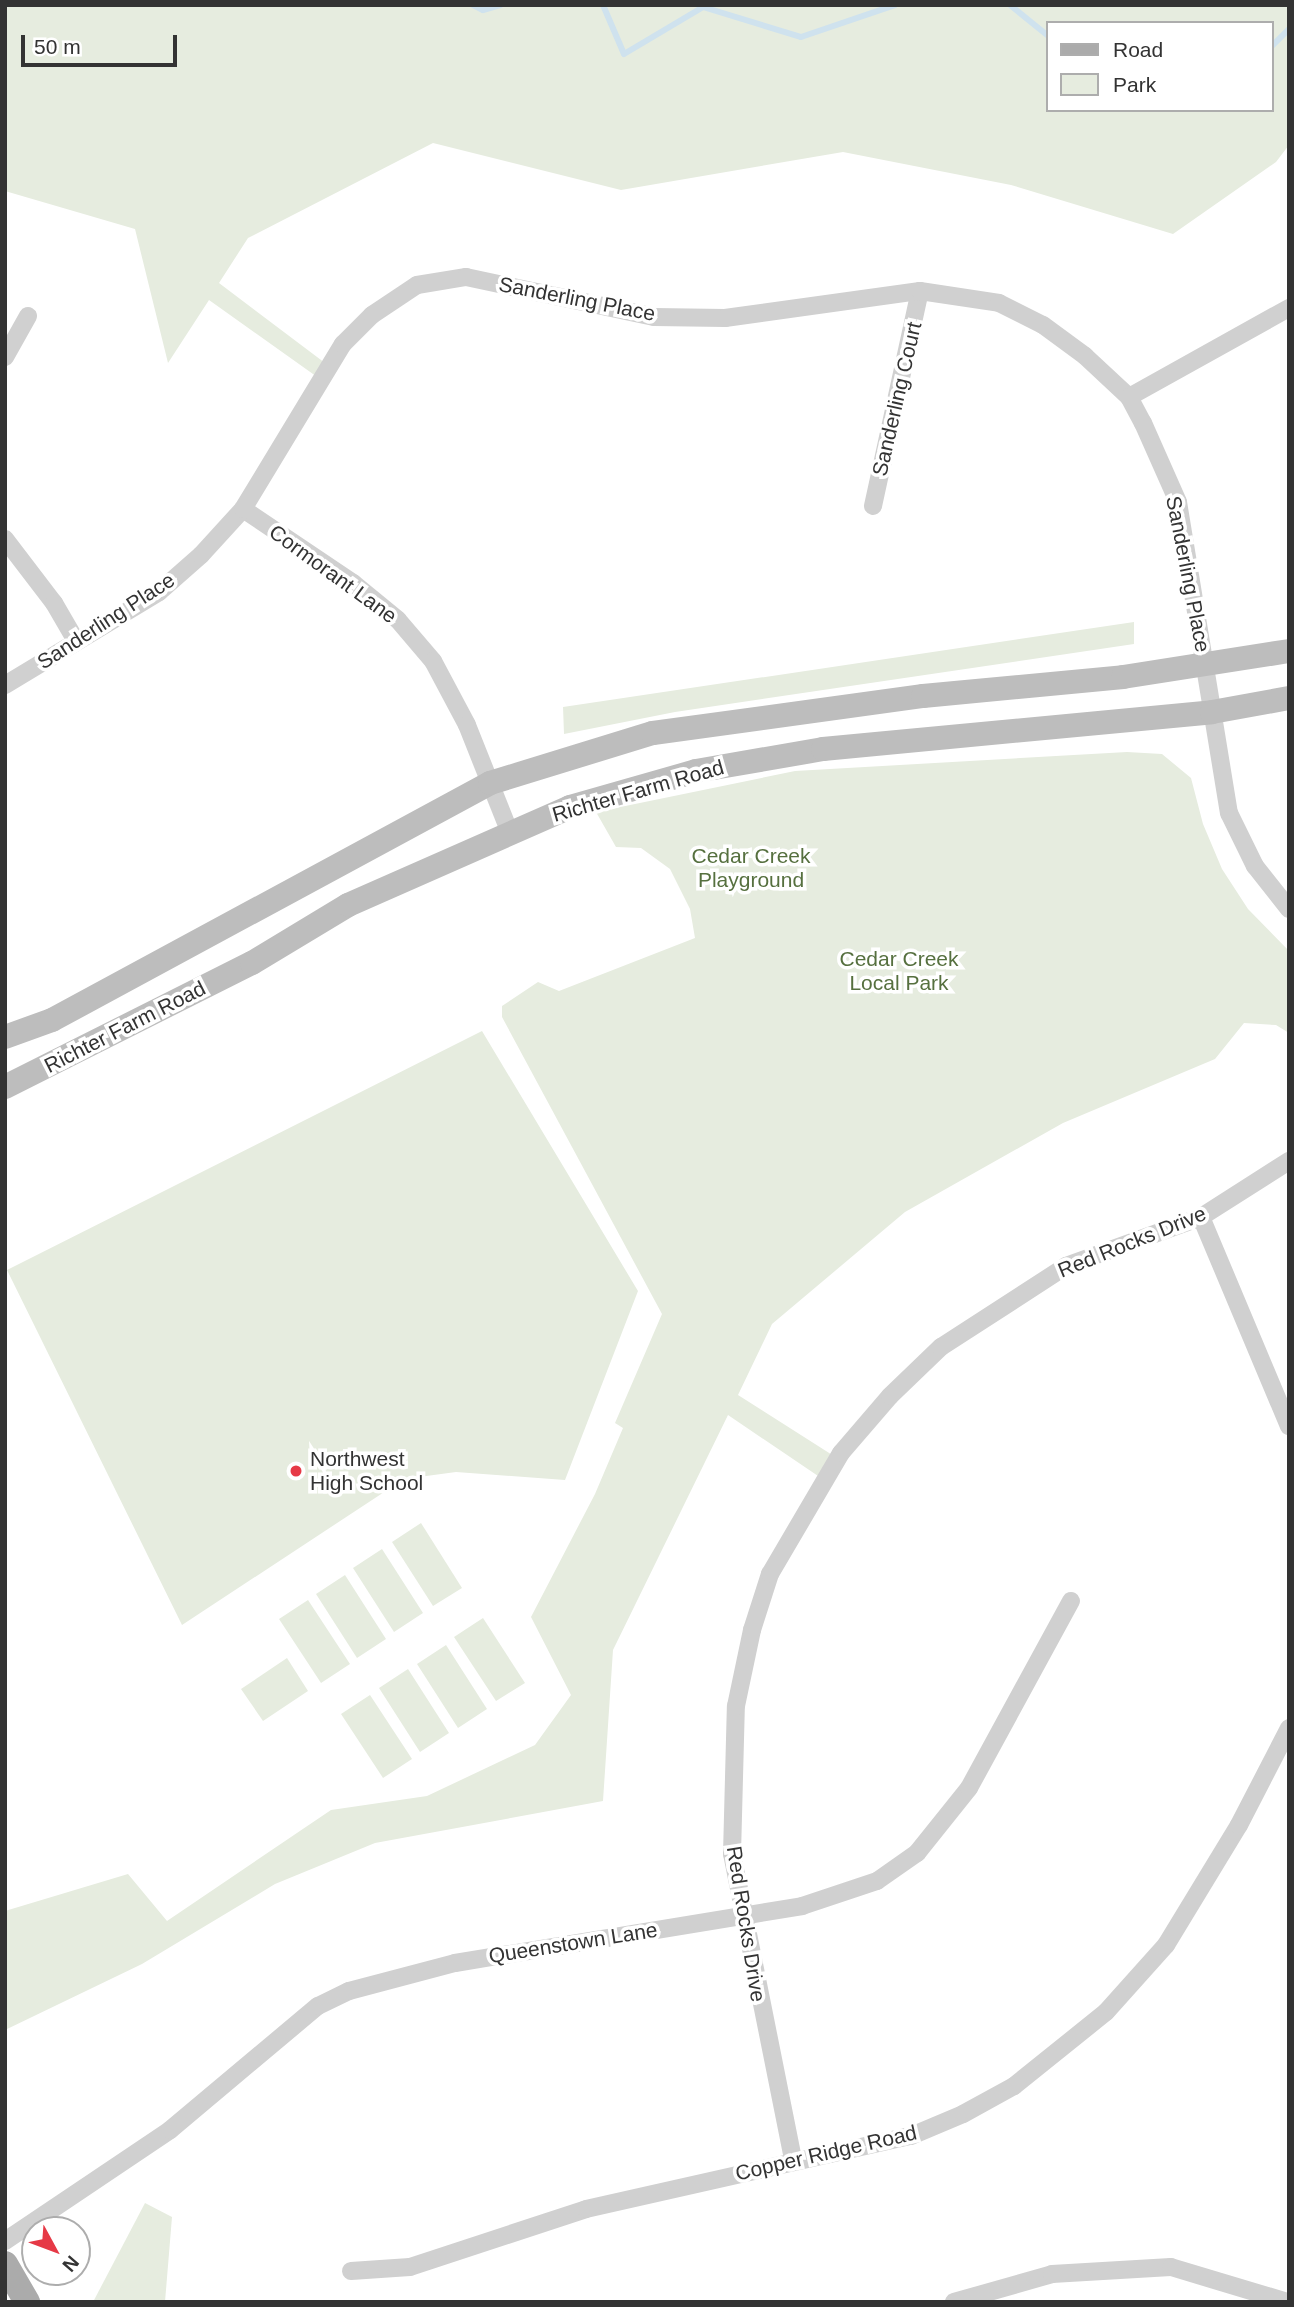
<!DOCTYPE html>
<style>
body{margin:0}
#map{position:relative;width:1294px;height:2307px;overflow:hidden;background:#fff;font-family:Arial,sans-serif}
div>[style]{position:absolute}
.green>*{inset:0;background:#e6ecdf}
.stream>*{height:6px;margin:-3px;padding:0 3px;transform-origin:3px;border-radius:3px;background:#cfe2ee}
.street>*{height:18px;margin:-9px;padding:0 9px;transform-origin:9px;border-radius:9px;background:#d0d0d0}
.secondary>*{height:24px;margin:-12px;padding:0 12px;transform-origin:12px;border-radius:12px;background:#bdbdbd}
.primary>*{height:26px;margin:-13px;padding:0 13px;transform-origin:13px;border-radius:13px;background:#ababab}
.dots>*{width:19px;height:19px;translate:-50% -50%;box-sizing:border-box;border:4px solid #fff;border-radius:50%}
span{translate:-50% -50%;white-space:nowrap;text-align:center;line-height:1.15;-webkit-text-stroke:7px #fff;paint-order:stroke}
.street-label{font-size:21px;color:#333}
.park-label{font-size:21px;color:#56703f}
.poi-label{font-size:21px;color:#333}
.left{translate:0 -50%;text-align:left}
.frame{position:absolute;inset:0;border:7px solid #333;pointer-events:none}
.legend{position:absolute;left:1046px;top:21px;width:228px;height:91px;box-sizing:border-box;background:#fff;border:2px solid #adadad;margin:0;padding:9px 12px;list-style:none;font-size:21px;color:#333}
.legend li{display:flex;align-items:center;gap:14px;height:35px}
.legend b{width:35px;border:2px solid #adadad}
.north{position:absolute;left:21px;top:2216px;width:70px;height:70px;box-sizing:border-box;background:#fff;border:2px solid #adadad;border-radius:50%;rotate:131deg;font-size:19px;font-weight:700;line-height:28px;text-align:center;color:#333}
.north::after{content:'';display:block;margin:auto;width:24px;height:32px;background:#e63946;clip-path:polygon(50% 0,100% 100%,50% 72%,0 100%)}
.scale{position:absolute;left:21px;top:35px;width:156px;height:32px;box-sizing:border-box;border:4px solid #333;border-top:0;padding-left:9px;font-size:21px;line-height:24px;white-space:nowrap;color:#333;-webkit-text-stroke:5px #fff;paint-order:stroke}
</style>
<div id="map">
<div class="green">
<div style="clip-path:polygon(evenodd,5px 5px,1289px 5px,1289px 145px,1276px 162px,1173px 234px,1011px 185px,843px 152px,621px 190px,433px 143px,248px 238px,219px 283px,329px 366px,320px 379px,209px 300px,168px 363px,135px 229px,5px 191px,5px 5px,1047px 23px,1271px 23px,1271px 110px,1047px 110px,1047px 23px)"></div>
<div style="clip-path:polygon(1134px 622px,1134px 644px,675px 712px,564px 734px,563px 707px)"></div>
<div style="clip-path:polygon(1127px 752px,1162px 754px,1191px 778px,1203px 824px,1222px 869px,1248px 909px,1289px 951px,1289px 1033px,1276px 1025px,1244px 1023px,1215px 1059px,1063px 1123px,905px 1212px,772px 1324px,738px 1395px,837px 1458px,824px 1480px,728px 1415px,613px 1650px,603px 1801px,375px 1843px,275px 1884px,142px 1964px,5px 2030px,5px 1911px,128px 1874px,167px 1921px,331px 1810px,427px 1796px,535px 1745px,571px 1695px,531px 1617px,595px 1494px,623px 1428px,615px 1423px,662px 1314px,502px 1017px,502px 1006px,538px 982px,559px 991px,695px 938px,690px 909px,670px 869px,641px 848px,616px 847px,596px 812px,795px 771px)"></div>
<div style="clip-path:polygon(482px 1031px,638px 1291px,565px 1480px,456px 1472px,404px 1479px,182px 1625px,7px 1270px)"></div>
<div style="clip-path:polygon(421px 1523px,462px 1588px,433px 1606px,392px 1542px)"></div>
<div style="clip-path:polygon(382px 1549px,423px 1613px,394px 1632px,353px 1568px)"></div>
<div style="clip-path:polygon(345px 1575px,386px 1639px,357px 1658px,316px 1594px)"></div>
<div style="clip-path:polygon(308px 1600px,350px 1664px,321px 1683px,279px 1619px)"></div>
<div style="clip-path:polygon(483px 1618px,525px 1683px,496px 1701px,454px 1637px)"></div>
<div style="clip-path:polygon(446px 1645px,487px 1709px,458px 1728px,417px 1664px)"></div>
<div style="clip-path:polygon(287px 1658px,308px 1691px,263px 1721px,241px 1689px)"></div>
<div style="clip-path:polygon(408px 1669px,449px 1733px,420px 1752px,379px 1688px)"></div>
<div style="clip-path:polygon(370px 1695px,412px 1759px,383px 1778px,341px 1714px)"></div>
<div style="clip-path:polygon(145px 2203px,172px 2217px,165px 2302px,93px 2302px)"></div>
</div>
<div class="stream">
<div style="left:473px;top:5px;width:11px;rotate:27deg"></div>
<div style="left:483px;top:10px;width:18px;rotate:-16deg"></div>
<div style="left:603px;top:5px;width:53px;rotate:66.8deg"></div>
<div style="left:624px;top:54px;width:92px;rotate:-30.7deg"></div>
<div style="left:703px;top:7px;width:102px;rotate:17deg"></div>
<div style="left:801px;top:37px;width:99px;rotate:-18.8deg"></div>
<div style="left:1010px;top:5px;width:48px;rotate:39deg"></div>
<div style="left:1271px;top:47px;width:25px;rotate:-45deg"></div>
</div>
<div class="street">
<div style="left:5px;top:357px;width:47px;rotate:-60.7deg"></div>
<div style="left:1129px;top:397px;width:183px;rotate:-29.1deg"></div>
<div style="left:873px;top:506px;width:220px;rotate:-77.7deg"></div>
<div style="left:243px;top:509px;width:133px;rotate:33.9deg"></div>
<div style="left:353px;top:583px;width:58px;rotate:39.4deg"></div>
<div style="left:398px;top:620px;width:54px;rotate:49.5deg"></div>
<div style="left:433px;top:661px;width:72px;rotate:62deg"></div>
<div style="left:467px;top:725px;width:116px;rotate:68.3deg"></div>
<div style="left:5px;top:539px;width:81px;rotate:52.6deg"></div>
<div style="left:54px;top:603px;width:44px;rotate:59.9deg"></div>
<div style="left:5px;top:685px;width:180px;rotate:-31.1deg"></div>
<div style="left:159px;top:592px;width:56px;rotate:-41.4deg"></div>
<div style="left:201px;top:555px;width:62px;rotate:-47.6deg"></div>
<div style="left:243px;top:509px;width:193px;rotate:-58.8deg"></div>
<div style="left:343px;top:344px;width:41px;rotate:-45deg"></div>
<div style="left:372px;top:315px;width:54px;rotate:-33.7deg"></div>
<div style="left:417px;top:285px;width:50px;rotate:-9.3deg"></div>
<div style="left:466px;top:277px;width:192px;rotate:12deg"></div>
<div style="left:654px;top:317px;width:71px;rotate:0.8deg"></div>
<div style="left:725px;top:318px;width:197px;rotate:-7.9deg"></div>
<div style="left:920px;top:291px;width:80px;rotate:8.6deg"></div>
<div style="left:999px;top:303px;width:49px;rotate:26.6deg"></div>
<div style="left:1043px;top:325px;width:52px;rotate:36.4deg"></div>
<div style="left:1085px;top:356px;width:60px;rotate:43deg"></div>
<div style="left:1129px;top:397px;width:30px;rotate:62deg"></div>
<div style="left:1143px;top:423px;width:86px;rotate:66.1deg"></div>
<div style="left:1178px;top:502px;width:315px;rotate:80.7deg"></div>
<div style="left:1229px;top:813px;width:59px;rotate:63.9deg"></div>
<div style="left:1255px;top:866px;width:55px;rotate:51.7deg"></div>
<div style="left:1201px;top:1217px;width:227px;rotate:67.2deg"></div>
<div style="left:793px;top:2159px;width:311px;rotate:-101.3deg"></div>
<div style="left:732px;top:1854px;width:148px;rotate:-88.5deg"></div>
<div style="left:736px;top:1706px;width:78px;rotate:-78.1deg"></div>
<div style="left:752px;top:1630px;width:59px;rotate:-72.2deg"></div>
<div style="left:770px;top:1574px;width:140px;rotate:-59.6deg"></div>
<div style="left:841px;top:1453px;width:75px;rotate:-49.3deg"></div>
<div style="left:890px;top:1396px;width:71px;rotate:-43.9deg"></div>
<div style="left:941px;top:1347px;width:149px;rotate:-32.9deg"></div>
<div style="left:1066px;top:1266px;width:144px;rotate:-19.9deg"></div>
<div style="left:1201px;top:1217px;width:104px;rotate:-32.5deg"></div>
<div style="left:5px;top:2241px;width:199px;rotate:-33.9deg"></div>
<div style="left:170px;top:2130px;width:193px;rotate:-40deg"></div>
<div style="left:318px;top:2006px;width:34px;rotate:-26deg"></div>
<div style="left:349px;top:1991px;width:110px;rotate:-14.8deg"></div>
<div style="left:455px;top:1963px;width:352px;rotate:-9.3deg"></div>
<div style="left:802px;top:1906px;width:79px;rotate:-18.4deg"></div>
<div style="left:877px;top:1881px;width:49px;rotate:-35deg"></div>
<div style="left:917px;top:1853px;width:83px;rotate:-51.3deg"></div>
<div style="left:969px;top:1788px;width:213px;rotate:-61.4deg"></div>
<div style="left:351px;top:2271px;width:59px;rotate:-3.9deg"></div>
<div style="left:410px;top:2267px;width:185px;rotate:-18.2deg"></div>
<div style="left:586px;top:2209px;width:333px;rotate:-12.7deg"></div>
<div style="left:911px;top:2136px;width:56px;rotate:-22.9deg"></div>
<div style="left:963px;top:2114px;width:58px;rotate:-28.8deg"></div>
<div style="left:1014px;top:2086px;width:118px;rotate:-38.8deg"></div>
<div style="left:1106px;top:2012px;width:90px;rotate:-48.2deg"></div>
<div style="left:1166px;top:1945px;width:140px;rotate:-58.7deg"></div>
<div style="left:1239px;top:1825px;width:109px;rotate:-62.7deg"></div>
<div style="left:954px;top:2302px;width:102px;rotate:-15.9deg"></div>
<div style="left:1052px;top:2274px;width:119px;rotate:-3.4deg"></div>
<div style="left:1171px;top:2267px;width:122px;rotate:16.7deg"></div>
</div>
<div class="secondary">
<div style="left:5px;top:1037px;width:50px;rotate:-19.9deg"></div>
<div style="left:52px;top:1020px;width:498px;rotate:-28.4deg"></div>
<div style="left:490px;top:783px;width:170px;rotate:-17.1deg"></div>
<div style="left:653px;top:733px;width:273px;rotate:-7.8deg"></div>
<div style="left:923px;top:696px;width:201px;rotate:-5.4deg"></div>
<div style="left:1123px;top:677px;width:168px;rotate:-8.9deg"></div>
<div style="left:5px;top:1087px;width:276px;rotate:-26.7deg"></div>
<div style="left:252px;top:963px;width:112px;rotate:-31.1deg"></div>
<div style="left:348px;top:905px;width:243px;rotate:-23.8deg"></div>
<div style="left:570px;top:807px;width:131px;rotate:-15.9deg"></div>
<div style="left:696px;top:771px;width:129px;rotate:-9.8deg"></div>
<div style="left:823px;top:749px;width:391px;rotate:-5.4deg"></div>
<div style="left:1212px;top:712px;width:78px;rotate:-10.3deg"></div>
</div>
<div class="primary">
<div style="left:5px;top:2264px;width:44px;rotate:59.9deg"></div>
</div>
<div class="dots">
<div style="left:296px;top:1471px;background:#e63946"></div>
</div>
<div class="street-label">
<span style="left:577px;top:299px;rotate:11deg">Sanderling Place</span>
<span style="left:897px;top:399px;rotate:-77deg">Sanderling Court</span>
<span style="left:333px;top:574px;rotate:36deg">Cormorant Lane</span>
<span style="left:1188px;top:574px;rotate:79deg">Sanderling Place</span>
<span style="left:106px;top:621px;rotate:-33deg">Sanderling Place</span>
<span style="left:638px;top:791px;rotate:-16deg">Richter Farm Road</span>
<span style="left:125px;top:1027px;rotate:-27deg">Richter Farm Road</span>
<span style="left:1132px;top:1242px;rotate:-22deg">Red Rocks Drive</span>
<span style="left:746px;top:1924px;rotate:81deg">Red Rocks Drive</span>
<span style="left:573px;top:1943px;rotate:-9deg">Queenstown Lane</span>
<span style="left:826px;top:2153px;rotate:-13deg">Copper Ridge Road</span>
</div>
<div class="park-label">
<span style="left:751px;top:868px">Cedar Creek<br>Playground</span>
<span style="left:899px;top:971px">Cedar Creek<br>Local Park</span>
</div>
<div class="poi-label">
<span class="left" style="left:310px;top:1471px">Northwest<br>High School</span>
</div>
<div class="frame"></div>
<ul class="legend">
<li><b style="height:9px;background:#ababab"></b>Road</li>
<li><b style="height:19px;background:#e6ecdf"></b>Park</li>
</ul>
<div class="north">N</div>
<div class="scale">50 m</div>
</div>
